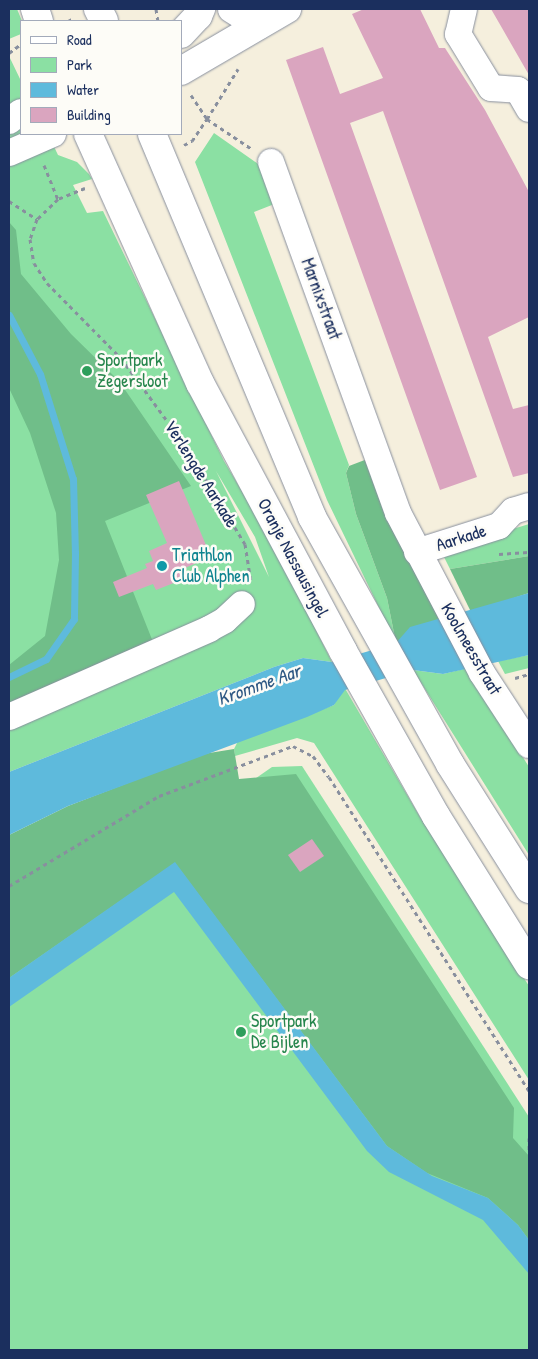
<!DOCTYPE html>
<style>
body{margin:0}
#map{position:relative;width:538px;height:1359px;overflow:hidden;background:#f5efdd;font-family:"Patrick Hand",sans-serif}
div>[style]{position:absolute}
.green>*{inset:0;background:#8be0a3}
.forest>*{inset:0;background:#70be89}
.water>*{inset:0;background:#5ebadc}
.stream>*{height:7px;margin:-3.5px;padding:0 3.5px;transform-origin:3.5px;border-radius:3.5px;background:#5ebadc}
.building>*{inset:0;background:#daa5bf}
.path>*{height:3px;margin-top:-1.5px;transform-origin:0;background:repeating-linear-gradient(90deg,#888f9e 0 4px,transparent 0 8px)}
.roads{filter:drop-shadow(0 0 1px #888f9e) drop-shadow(0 0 1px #888f9e)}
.minor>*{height:26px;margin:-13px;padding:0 13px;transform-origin:13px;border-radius:13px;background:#fff}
.tertiary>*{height:28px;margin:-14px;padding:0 14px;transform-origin:14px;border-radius:14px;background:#fff}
.secondary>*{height:28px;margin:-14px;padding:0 14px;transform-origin:14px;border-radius:14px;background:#fff}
.dots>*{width:14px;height:14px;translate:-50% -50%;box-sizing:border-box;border:2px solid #fdfcf7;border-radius:50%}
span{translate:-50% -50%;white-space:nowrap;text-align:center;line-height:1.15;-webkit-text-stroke:5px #fdfcf7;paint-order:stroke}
.street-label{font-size:18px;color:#1b2f5e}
.leisure-label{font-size:18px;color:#27864d}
.left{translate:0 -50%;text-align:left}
.culture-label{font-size:18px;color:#0d838f}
.water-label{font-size:19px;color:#2f5984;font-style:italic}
.frame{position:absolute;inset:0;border:10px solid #1b2f5e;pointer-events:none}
.legend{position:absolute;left:20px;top:20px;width:162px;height:115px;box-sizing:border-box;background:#fdfcf7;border:1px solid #a3aaba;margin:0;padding:6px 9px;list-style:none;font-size:15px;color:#1b2f5e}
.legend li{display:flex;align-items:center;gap:10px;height:25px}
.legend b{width:25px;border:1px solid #a3aaba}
</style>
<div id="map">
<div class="green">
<div style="clip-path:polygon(9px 9px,17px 9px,22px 21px,21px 34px,9px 39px)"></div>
<div style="clip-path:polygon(evenodd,9px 56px,21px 81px,21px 134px,48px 134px,58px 155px,77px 162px,89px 174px,92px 179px,73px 185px,87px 213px,103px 211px,224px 461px,271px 540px,332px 662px,303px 658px,274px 667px,9px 772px,9px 56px,216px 471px,255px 537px,269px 577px,216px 471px)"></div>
<div style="clip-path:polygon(214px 133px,264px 168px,277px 203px,254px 212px,349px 465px,346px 473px,356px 514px,387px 598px,396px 643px,327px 500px,195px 162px)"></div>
<div style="clip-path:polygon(529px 524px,529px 556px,450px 569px,441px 551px)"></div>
<div style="clip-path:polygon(529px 655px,529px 668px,505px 674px,498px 661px)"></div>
<div style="clip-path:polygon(468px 668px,529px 767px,529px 855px,413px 670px,443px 674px)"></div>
<div style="clip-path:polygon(343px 685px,420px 817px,529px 986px,529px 1080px,314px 743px,297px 738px,235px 756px,234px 749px,238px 741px,334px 705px)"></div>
<div style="clip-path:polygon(302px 766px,529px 1117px,529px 1350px,9px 1350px,9px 949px,272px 767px)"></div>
</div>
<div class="forest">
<div style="clip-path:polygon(9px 222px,16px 230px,21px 274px,71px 334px,119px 381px,191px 486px,105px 521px,153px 642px,9px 706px,9px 665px,45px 636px,59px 560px,56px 513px,30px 433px,9px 388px)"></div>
<div style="clip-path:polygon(370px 458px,442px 618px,396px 643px,387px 598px,356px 514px,346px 473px,349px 466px)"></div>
<div style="clip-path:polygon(529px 556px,529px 593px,471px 612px,450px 569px)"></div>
<div style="clip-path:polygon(234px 749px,239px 779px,296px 774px,514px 1108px,513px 1138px,529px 1156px,529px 1240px,518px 1225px,488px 1198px,427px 1173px,387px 1146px,175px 863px,9px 978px,9px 835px,68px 806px,203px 754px)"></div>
</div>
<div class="water">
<div style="clip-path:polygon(529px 593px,529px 655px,443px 674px,413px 670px,345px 690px,334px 705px,307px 717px,68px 806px,9px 835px,9px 772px,274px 667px,303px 658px,332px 662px,396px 643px,410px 627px)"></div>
<div style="clip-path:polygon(175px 862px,387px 1146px,432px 1176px,488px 1198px,518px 1225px,529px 1240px,529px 1274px,483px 1220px,389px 1172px,367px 1151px,174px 892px,9px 1007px,9px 978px)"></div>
</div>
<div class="stream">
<div style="left:9px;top:315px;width:67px;rotate:62.3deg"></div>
<div style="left:40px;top:374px;width:110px;rotate:72.6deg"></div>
<div style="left:73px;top:479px;width:74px;rotate:88.5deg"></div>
<div style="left:75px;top:553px;width:66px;rotate:90.9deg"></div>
<div style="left:74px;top:619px;width:49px;rotate:125deg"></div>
<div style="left:46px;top:659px;width:41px;rotate:154.1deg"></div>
</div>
<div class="building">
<div style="clip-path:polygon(364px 9px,420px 9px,439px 48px,445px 48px,485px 110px,529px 192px,529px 317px,488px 337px,513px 409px,529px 405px,529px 473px,513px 477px,383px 111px,350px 123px,477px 477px,440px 490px,286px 60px,323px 47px,340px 94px,383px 78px,352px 14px)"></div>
<div style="clip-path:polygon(491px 9px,529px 9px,529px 75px,502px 28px)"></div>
<div style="clip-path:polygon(179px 481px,211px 557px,180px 570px,184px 579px,156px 590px,153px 584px,119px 597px,113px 582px,147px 568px,145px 564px,153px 561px,149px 551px,167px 543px,146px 495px)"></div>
<div style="clip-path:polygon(312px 839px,324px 856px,300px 872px,288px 855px)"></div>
</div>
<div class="path">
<div style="left:156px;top:9px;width:12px;rotate:81deg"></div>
<div style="left:68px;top:21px;width:7px;rotate:-27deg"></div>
<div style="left:9px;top:53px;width:15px;rotate:-37deg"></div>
<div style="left:191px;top:95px;width:29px;rotate:56deg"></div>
<div style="left:207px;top:119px;width:54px;rotate:33.7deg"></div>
<div style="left:184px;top:145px;width:9px;rotate:-27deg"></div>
<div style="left:192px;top:141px;width:27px;rotate:-56deg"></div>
<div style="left:207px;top:119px;width:59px;rotate:-58.2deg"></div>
<div style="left:44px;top:165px;width:37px;rotate:68deg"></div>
<div style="left:85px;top:188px;width:29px;rotate:158deg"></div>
<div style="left:58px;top:199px;width:29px;rotate:136deg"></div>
<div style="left:37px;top:219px;width:21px;rotate:109deg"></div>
<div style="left:30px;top:239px;width:24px;rotate:81deg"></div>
<div style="left:34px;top:263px;width:24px;rotate:57deg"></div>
<div style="left:47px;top:283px;width:105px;rotate:45.4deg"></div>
<div style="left:121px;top:358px;width:108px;rotate:53.7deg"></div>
<div style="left:185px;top:445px;width:116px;rotate:58.8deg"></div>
<div style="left:245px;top:544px;width:37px;rotate:81deg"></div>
<div style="left:9px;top:201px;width:33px;rotate:33deg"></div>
<div style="left:499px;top:554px;width:30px;rotate:-4deg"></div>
<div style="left:515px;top:678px;width:15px;rotate:-16deg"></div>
<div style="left:9px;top:886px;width:175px;rotate:-31deg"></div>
<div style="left:159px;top:796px;width:143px;rotate:-20.5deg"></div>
<div style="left:293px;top:746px;width:22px;rotate:27deg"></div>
<div style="left:313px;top:756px;width:26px;rotate:53deg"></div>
<div style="left:329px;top:777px;width:372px;rotate:57.5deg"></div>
<div style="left:529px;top:1138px;width:14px;rotate:90deg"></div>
</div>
<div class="roads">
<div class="minor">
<div style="left:464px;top:9px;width:26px;rotate:103deg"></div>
<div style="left:458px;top:34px;width:63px;rotate:58.6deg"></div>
<div style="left:491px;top:88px;width:27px;rotate:4deg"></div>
<div style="left:518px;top:90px;width:22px;rotate:60deg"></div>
<div style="left:9px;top:121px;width:15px;rotate:-37deg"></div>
<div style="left:9px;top:153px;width:48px;rotate:-23.4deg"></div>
<div style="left:271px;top:162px;width:373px;rotate:70.1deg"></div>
<div style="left:398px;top:513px;width:181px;rotate:62.3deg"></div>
<div style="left:482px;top:673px;width:86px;rotate:56.9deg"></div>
<div style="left:417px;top:552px;width:86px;rotate:-17.6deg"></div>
<div style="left:499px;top:526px;width:21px;rotate:-47deg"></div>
<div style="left:513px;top:511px;width:17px;rotate:-17deg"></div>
<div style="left:9px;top:717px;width:219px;rotate:-23.7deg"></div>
<div style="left:209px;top:629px;width:18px;rotate:-29deg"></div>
<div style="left:225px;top:620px;width:23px;rotate:-43deg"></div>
</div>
<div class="tertiary">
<div style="left:232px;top:9px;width:31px;rotate:32deg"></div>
<div style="left:181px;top:34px;width:25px;rotate:-47deg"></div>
<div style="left:198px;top:16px;width:8px;rotate:-67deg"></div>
<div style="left:181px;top:71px;width:123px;rotate:-30.3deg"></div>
</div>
<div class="secondary">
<div style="left:35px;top:9px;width:13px;rotate:72deg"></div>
<div style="left:98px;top:9px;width:13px;rotate:63deg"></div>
<div style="left:88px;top:134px;width:273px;rotate:65.8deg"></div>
<div style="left:200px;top:383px;width:304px;rotate:61.9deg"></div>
<div style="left:343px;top:651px;width:189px;rotate:60.6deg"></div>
<div style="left:436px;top:816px;width:176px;rotate:58deg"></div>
<div style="left:152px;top:134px;width:415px;rotate:67.3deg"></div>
<div style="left:312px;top:517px;width:283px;rotate:60.8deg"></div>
<div style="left:450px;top:764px;width:148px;rotate:57.7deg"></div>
</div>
</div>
<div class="dots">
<div style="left:87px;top:371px;background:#2e9e5b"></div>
<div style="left:162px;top:566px;background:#0f9aa8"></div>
<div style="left:241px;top:1032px;background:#2e9e5b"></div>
</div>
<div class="street-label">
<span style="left:321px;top:299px;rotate:70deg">Marnixstraat</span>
<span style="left:201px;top:474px;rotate:58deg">Verlengde Aarkade</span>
<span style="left:461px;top:538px;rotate:-18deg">Aarkade</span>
<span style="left:293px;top:558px;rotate:62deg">Oranje Nassausingel</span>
<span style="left:471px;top:649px;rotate:60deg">Koolmeesstraat</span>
</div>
<div class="leisure-label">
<span class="left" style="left:97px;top:371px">Sportpark<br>Zegersloot</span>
<span class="left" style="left:251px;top:1032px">Sportpark<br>De Bijlen</span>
</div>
<div class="culture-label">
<span class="left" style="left:172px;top:566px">Triathlon<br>Club Alphen</span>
</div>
<div class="water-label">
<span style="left:259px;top:685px;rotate:-20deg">Kromme Aar</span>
</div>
<div class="frame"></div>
<ul class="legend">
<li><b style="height:6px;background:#fff"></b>Road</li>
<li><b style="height:14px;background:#8be0a3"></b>Park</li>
<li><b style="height:14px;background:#5ebadc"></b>Water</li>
<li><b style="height:14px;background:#daa5bf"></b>Building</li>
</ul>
</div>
